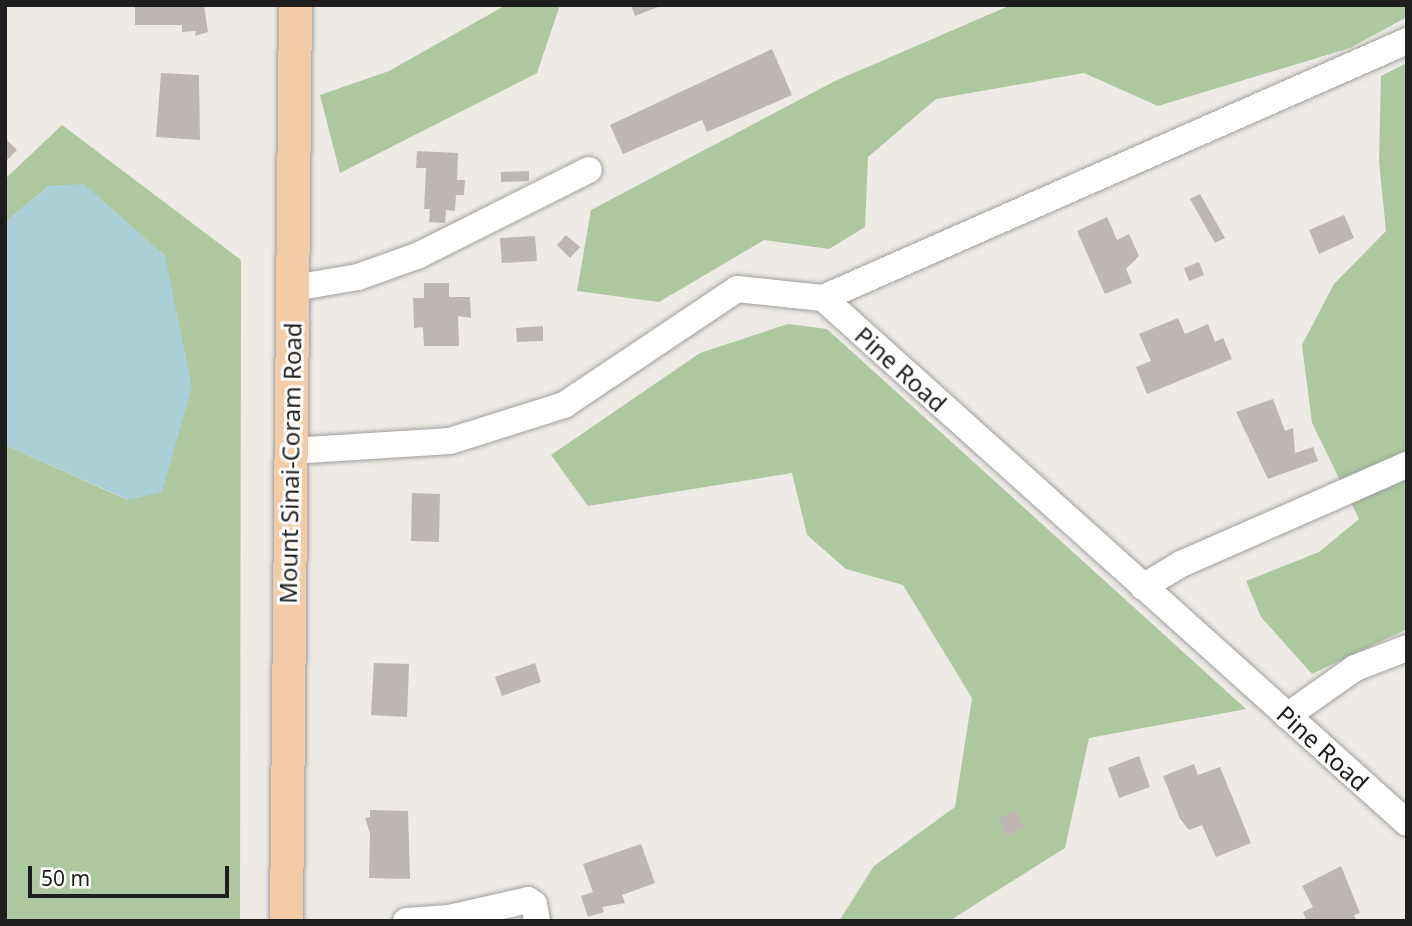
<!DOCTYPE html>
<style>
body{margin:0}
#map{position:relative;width:1412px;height:926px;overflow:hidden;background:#eeeae5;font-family:"Noto Sans",sans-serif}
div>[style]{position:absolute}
.forest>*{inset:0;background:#adc89e}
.water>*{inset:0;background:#aacfd6}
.building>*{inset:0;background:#beb6b2}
.roads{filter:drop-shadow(0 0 2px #9f9f9f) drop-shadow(0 0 2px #9f9f9f)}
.minor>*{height:26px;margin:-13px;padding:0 13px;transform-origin:13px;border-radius:13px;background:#fff}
.major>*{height:33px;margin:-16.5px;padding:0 16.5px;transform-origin:16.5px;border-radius:16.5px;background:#f1cca7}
span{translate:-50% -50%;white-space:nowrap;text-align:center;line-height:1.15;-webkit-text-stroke:6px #fff;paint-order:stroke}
.street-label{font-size:24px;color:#1e1e1e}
.frame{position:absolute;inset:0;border:7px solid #1e1e1e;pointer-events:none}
.scale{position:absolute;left:28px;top:866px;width:201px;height:32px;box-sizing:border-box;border:4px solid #1e1e1e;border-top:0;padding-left:9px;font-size:21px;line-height:24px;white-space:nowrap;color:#1e1e1e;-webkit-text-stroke:5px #fff;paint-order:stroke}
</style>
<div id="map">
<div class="forest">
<div style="clip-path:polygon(506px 5px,560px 5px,537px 73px,340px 173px,320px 95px,389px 71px)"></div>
<div style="clip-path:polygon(1011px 5px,1407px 5px,1407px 17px,1350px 48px,1158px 106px,1084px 73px,936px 99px,868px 157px,865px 227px,829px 249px,764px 240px,659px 302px,577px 291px,591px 210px,835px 81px)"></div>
<div style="clip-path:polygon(1407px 63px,1407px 629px,1312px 674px,1261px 617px,1246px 581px,1319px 552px,1359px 519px,1312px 423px,1302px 345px,1334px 284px,1386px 231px,1379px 161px,1381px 76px)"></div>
<div style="clip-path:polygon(62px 125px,241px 260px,240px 921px,5px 921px,5px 445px,128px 500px,165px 256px,84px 185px,49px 186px,5px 222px,5px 179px)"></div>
<div style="clip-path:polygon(788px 324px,827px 329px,1246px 709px,1089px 738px,1065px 848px,949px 921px,839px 921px,874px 866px,955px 807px,972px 698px,903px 585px,846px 569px,807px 535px,792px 473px,588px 506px,551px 455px,700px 353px)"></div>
</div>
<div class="water">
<div style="clip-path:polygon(84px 184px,165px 256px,192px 387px,162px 492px,129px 500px,5px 445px,5px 222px,49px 186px)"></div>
</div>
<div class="building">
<div style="clip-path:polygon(135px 5px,204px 5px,208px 32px,195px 36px,196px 31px,182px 32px,182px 25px,135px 25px)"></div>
<div style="clip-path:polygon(631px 5px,663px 5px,635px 16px)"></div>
<div style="clip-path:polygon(772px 49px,792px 95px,707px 132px,702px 120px,623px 154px,610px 125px)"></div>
<div style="clip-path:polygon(161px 73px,199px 75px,200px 140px,156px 137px)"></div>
<div style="clip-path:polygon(5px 138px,17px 150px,5px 162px)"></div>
<div style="clip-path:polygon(417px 151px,458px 153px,457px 180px,465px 180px,464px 195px,456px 195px,455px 211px,446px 210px,445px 223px,429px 222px,430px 209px,424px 209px,426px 168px,416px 168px)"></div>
<div style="clip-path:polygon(529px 171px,529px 181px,501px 182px,501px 172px)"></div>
<div style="clip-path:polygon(1200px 194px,1225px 238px,1215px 243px,1190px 199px)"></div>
<div style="clip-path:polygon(1344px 215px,1354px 238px,1319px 254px,1309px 230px)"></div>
<div style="clip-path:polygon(1107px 217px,1117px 240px,1129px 234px,1139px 256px,1126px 269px,1132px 283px,1105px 294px,1077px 231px)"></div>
<div style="clip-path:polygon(566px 235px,580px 247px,570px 258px,557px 245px)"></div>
<div style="clip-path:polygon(535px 236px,537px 261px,502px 263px,500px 238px)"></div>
<div style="clip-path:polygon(1199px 262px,1204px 275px,1189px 281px,1184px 268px)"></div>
<div style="clip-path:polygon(424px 283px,449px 283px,449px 297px,470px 297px,471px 318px,458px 316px,459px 346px,424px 346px,423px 327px,414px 328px,413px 298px,424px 298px)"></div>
<div style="clip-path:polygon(1178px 318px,1185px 334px,1208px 324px,1215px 342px,1223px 338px,1232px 359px,1147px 394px,1136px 367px,1151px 361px,1139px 334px)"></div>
<div style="clip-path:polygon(543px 326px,543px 341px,517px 342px,516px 328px)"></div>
<div style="clip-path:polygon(1273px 399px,1285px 431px,1293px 428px,1295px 453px,1313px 447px,1318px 461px,1268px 479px,1236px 412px)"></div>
<div style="clip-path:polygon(412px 493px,440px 494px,439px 542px,411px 541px)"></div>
<div style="clip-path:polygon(374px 663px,409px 664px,407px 717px,371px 715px)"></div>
<div style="clip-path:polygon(535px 663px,541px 682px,502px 696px,495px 677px)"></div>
<div style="clip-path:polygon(1139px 756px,1150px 787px,1119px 798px,1108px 768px)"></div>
<div style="clip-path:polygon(1194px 764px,1198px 775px,1220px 767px,1251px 843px,1216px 857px,1202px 825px,1189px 830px,1180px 819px,1163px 776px)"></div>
<div style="clip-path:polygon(370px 810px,408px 811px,410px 879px,369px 878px,370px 833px,365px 818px,370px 817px)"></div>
<div style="clip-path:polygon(1017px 811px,1024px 828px,1006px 836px,999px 818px)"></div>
<div style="clip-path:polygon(641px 844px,655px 883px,622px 895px,625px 903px,602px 907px,604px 912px,588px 917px,581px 896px,593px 892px,583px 864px)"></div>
<div style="clip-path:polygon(1341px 866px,1360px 913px,1354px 915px,1357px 921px,1307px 921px,1303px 912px,1313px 907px,1302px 886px)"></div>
</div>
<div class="roads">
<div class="minor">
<div style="left:294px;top:288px;width:65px;rotate:-9.8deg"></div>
<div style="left:358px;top:277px;width:63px;rotate:-19.6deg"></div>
<div style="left:417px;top:256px;width:192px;rotate:-26.6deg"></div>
<div style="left:823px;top:298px;width:638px;rotate:-23.75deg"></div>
<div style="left:291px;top:451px;width:159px;rotate:-3.6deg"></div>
<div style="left:450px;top:441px;width:120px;rotate:-17.5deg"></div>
<div style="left:564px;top:405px;width:208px;rotate:-33.8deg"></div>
<div style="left:737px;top:289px;width:86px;rotate:6deg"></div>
<div style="left:823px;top:298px;width:785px;rotate:41.95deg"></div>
<div style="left:1143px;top:587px;width:44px;rotate:-31.2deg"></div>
<div style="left:1181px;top:564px;width:247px;rotate:-23.7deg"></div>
<div style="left:1287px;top:716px;width:83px;rotate:-35.2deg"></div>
<div style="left:1355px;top:668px;width:56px;rotate:-21deg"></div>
<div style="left:406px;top:921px;width:43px;rotate:-4deg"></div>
<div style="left:449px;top:918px;width:81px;rotate:-12.8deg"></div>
<div style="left:528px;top:900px;width:7px;rotate:34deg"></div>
<div style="left:534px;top:904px;width:17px;rotate:80deg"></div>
</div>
<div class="major">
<div style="left:286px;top:921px;width:916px;rotate:-89.44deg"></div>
</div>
</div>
<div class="street-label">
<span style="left:901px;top:369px;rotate:42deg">Pine Road</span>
<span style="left:290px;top:463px;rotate:-89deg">Mount Sinai-Coram Road</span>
<span style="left:1323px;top:748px;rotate:42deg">Pine Road</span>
</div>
<div class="frame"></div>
<div class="scale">50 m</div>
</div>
